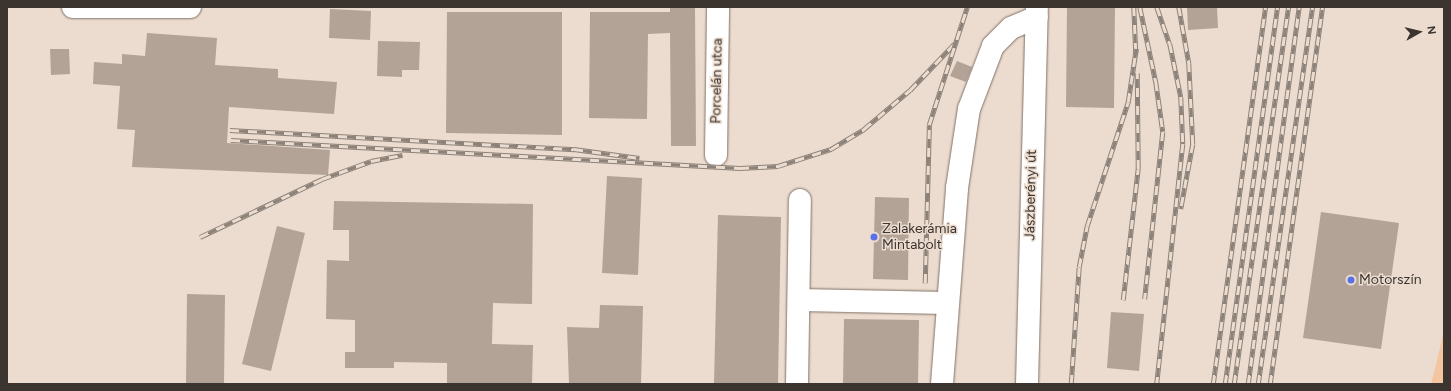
<!DOCTYPE html>
<meta charset="utf-8">
<style>
body{margin:0}
#map{position:relative;width:1451px;height:391px;overflow:hidden;background:#ecdccf;font-family:Figtree,sans-serif}
div>[style]{position:absolute}
.green>*{inset:0;background:#f3c5a0}
.building>*{inset:0;background:#b3a397}
.roads{filter:drop-shadow(0 0 1px #807266) drop-shadow(0 0 1px #807266)}
.minor>*{height:22px;margin:-11px;padding:0 11px;transform-origin:11px;border-radius:11px;background:#fff}
.major>*{height:22px;margin:-11px;padding:0 11px;transform-origin:11px;border-radius:11px;background:#fff}
.rail>*{height:4.5px;margin-top:-2.25px;transform-origin:0;background:repeating-linear-gradient(90deg,#ecdccf 0 9px,#8d8279 0 18px);box-sizing:border-box;border-block:1px solid #8d8279}
.dots>*{width:11px;height:11px;translate:-50% -50%;box-sizing:border-box;border:2px solid #ecdccf;border-radius:50%}
span{translate:-50% -50%;white-space:nowrap;text-align:center;line-height:1.15;-webkit-text-stroke:3px #ecdccf;paint-order:stroke}
.street-label{font-size:14px;color:#3b342f}
.poi-label{font-size:14px;color:#3b342f}
.left{translate:0 -50%;text-align:left}
.frame{position:absolute;inset:0;border:8px solid #3b342f;pointer-events:none}
.north{position:absolute;left:1399px;top:12px;width:40px;height:40px;-webkit-text-stroke:3px #ecdccf;paint-order:stroke;rotate:82deg;font-size:11px;font-weight:700;line-height:16px;text-align:center;color:#3b342f}
.north::after{content:'';display:block;margin:auto;width:14px;height:18px;background:#3b342f;clip-path:polygon(50% 0,100% 100%,50% 72%,0 100%)}
</style>
<div id="map">
<div class="green">
<div style="clip-path:polygon(1444px 330px,1444px 384px,1431px 384px,1436px 365px)"></div>
</div>
<div class="building">
<div style="clip-path:polygon(670px 7px,695px 7px,696px 146px,671px 146px,670px 33px,648px 34px,647px 119px,589px 118px,590px 12px,670px 12px)"></div>
<div style="clip-path:polygon(1067px 7px,1115px 7px,1114px 108px,1066px 107px)"></div>
<div style="clip-path:polygon(1187px 7px,1217px 7px,1218px 28px,1188px 30px)"></div>
<div style="clip-path:polygon(330px 9px,371px 11px,370px 40px,329px 38px)"></div>
<div style="clip-path:polygon(447px 12px,562px 12px,562px 135px,446px 133px)"></div>
<div style="clip-path:polygon(147px 33px,217px 38px,215px 65px,278px 69px,278px 78px,337px 82px,334px 114px,229px 107px,227px 143px,330px 150px,328px 175px,132px 167px,135px 130px,117px 129px,120px 86px,93px 84px,94px 62px,122px 64px,122px 54px,145px 56px)"></div>
<div style="clip-path:polygon(378px 41px,420px 42px,419px 70px,402px 70px,402px 77px,377px 76px)"></div>
<div style="clip-path:polygon(50px 49px,69px 49px,70px 74px,51px 75px)"></div>
<div style="clip-path:polygon(957px 61px,972px 67px,966px 82px,950px 76px)"></div>
<div style="clip-path:polygon(607px 176px,642px 178px,638px 275px,602px 273px)"></div>
<div style="clip-path:polygon(875px 197px,909px 198px,908px 280px,873px 279px)"></div>
<div style="clip-path:polygon(334px 201px,533px 204px,532px 304px,493px 303px,492px 344px,533px 345px,532px 384px,447px 384px,447px 363px,394px 362px,394px 368px,345px 368px,345px 352px,355px 352px,355px 320px,326px 319px,327px 260px,349px 261px,349px 230px,333px 230px)"></div>
<div style="clip-path:polygon(1321px 212px,1399px 223px,1381px 349px,1303px 338px)"></div>
<div style="clip-path:polygon(718px 215px,781px 217px,778px 384px,714px 384px)"></div>
<div style="clip-path:polygon(277px 226px,305px 233px,271px 371px,242px 364px)"></div>
<div style="clip-path:polygon(187px 294px,225px 295px,224px 384px,186px 384px)"></div>
<div style="clip-path:polygon(600px 305px,643px 306px,641px 384px,569px 384px,567px 327px,599px 328px)"></div>
<div style="clip-path:polygon(1111px 312px,1144px 314px,1139px 371px,1107px 368px)"></div>
<div style="clip-path:polygon(844px 319px,919px 320px,918px 384px,843px 384px)"></div>
</div>
<div class="roads">
<div class="minor">
<div style="left:73px;top:7px;width:117px"></div>
<div style="left:716px;top:155px;width:148px;rotate:-89.2deg"></div>
<div style="left:799px;top:300px;width:148px;rotate:1.2deg"></div>
<div style="left:797px;top:384px;width:184px;rotate:-89.1deg"></div>
<div style="left:942px;top:384px;width:197px;rotate:-85.6deg"></div>
<div style="left:957px;top:188px;width:80px;rotate:-81.4deg"></div>
<div style="left:969px;top:109px;width:67px;rotate:-69.1deg"></div>
<div style="left:993px;top:46px;width:25px;rotate:-45deg"></div>
<div style="left:1011px;top:28px;width:28px;rotate:-23deg"></div>
</div>
<div class="major">
<div style="left:1027px;top:384px;width:377px;rotate:-88.5deg"></div>
</div>
</div>
<div class="rail">
<div style="left:1134px;top:7px;width:46px;rotate:87.5deg"></div>
<div style="left:1140px;top:7px;width:77px;rotate:78deg"></div>
<div style="left:1156px;top:82px;width:50px;rotate:82deg"></div>
<div style="left:1163px;top:132px;width:168px;rotate:96.2deg"></div>
<div style="left:1157px;top:7px;width:39px;rotate:71deg"></div>
<div style="left:1170px;top:44px;width:54px;rotate:78.3deg"></div>
<div style="left:1181px;top:97px;width:47px;rotate:87.6deg"></div>
<div style="left:1183px;top:144px;width:241px;rotate:96.2deg"></div>
<div style="left:1179px;top:7px;width:57px;rotate:79.9deg"></div>
<div style="left:1189px;top:63px;width:81px;rotate:87.2deg"></div>
<div style="left:1193px;top:144px;width:66px;rotate:100.5deg"></div>
<div style="left:230px;top:130px;width:345px;rotate:3.2deg"></div>
<div style="left:574px;top:149px;width:66px;rotate:7.9deg"></div>
<div style="left:231px;top:140px;width:510px;rotate:3.15deg"></div>
<div style="left:740px;top:168px;width:38px;rotate:-3deg"></div>
<div style="left:778px;top:166px;width:56px;rotate:-17.8deg"></div>
<div style="left:831px;top:149px;width:39px;rotate:-31deg"></div>
<div style="left:864px;top:129px;width:60px;rotate:-40.3deg"></div>
<div style="left:910px;top:90px;width:64px;rotate:-46.3deg"></div>
<div style="left:200px;top:237px;width:135px;rotate:-25.4deg"></div>
<div style="left:322px;top:179px;width:52px;rotate:-20.2deg"></div>
<div style="left:371px;top:161px;width:32px;rotate:-11deg"></div>
<div style="left:925px;top:283px;width:158px;rotate:-88.5deg"></div>
<div style="left:929px;top:125px;width:124px;rotate:-72.1deg"></div>
<div style="left:1123px;top:300px;width:132px;rotate:-83.5deg"></div>
<div style="left:1138px;top:169px;width:96px;rotate:-90.6deg"></div>
<div style="left:1071px;top:384px;width:117px;rotate:-86.1deg"></div>
<div style="left:1079px;top:267px;width:42px;rotate:-79deg"></div>
<div style="left:1087px;top:226px;width:131px;rotate:-71.7deg"></div>
<div style="left:1128px;top:102px;width:54px;rotate:-81.4deg"></div>
<div style="left:1213px;top:384px;width:381px;rotate:-82.1deg"></div>
<div style="left:1225px;top:384px;width:381px;rotate:-82.1deg"></div>
<div style="left:1234px;top:384px;width:381px;rotate:-81.8deg"></div>
<div style="left:1248px;top:384px;width:380px;rotate:-82.3deg"></div>
<div style="left:1258px;top:384px;width:381px;rotate:-81.8deg"></div>
<div style="left:1270px;top:384px;width:381px;rotate:-82.1deg"></div>
</div>
<div class="dots">
<div style="left:874px;top:237px;background:#5871e7"></div>
<div style="left:1351px;top:280px;background:#5871e7"></div>
</div>
<div class="street-label">
<span style="left:717px;top:81px;rotate:-89deg">Porcelán utca</span>
<span style="left:1031px;top:195px;rotate:-89deg">Jászberényi út</span>
</div>
<div class="poi-label">
<span class="left" style="left:882px;top:237px">Zalakerámia<br>Mintabolt</span>
<span class="left" style="left:1359px;top:280px">Motorszín</span>
</div>
<div class="frame"></div>
<div class="north">N</div>
</div>
